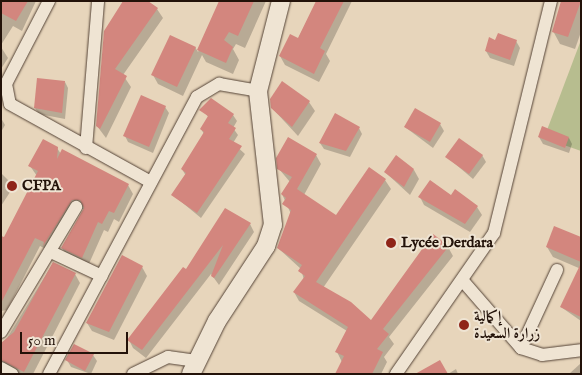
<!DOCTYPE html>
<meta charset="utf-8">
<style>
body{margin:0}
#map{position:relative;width:582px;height:375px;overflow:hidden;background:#e7d5bb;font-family:"IM FELL English",Amiri,serif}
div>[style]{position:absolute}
.green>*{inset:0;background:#b7bd8f}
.shadow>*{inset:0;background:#0003}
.building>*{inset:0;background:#d3867e}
.roads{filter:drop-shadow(0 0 1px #544336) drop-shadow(0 0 1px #544336)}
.minor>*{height:12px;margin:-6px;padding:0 6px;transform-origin:6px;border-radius:6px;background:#efe4d3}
.secondary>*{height:18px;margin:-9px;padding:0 9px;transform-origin:9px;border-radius:9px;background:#efe4d3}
.dots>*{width:14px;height:14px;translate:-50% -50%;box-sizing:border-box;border:2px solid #efe4d3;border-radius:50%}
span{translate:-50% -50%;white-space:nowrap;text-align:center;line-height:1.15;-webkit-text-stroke:4px #efe4d3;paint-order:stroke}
.poi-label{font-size:15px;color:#231209;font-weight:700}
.left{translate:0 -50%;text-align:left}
.frame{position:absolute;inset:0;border:2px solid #231209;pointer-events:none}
.scale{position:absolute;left:20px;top:332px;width:108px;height:22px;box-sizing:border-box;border:2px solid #231209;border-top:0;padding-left:6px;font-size:15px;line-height:18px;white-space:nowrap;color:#231209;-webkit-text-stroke:4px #efe4d3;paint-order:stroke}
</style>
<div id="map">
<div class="green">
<div style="clip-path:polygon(581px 40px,581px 151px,544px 138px)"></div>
</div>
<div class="shadow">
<div style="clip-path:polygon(1px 1px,36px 1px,22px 31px,13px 26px,1px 45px)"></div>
<div style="clip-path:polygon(221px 1px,266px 1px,245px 48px,236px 44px,233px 49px,239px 60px,233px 74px,206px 62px,202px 55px,183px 96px,158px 84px,153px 75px,195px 47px,198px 52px)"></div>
<div style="clip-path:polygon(317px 1px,352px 1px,326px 54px,330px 61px,319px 82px,285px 65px,280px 56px,298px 39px)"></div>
<div style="clip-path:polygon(581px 1px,581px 32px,575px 49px,560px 44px,553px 31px)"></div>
<div style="clip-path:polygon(157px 9px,163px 18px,123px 75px,131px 87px,106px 138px,97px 126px,105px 32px)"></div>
<div style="clip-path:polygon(496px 41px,516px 41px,520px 48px,514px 66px,490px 58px,486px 51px)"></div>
<div style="clip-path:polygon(1px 47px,8px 58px,1px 69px)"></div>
<div style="clip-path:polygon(65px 82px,68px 88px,65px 119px,39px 114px,35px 108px)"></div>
<div style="clip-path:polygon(211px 100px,233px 115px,237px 121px,233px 128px,238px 135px,233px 143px,245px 154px,201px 218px,173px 195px,186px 176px,182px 169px,204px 134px,201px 129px,209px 118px,202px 109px)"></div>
<div style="clip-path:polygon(309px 102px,315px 111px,298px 136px,272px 108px)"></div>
<div style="clip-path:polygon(165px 107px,169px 113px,153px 153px,128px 142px,125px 136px)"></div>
<div style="clip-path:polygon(1px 118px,5px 125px,1px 132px)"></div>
<div style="clip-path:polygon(440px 124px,444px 131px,433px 148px,405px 127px)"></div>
<div style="clip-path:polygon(359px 128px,362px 134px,350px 157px,324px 149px,320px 143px)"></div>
<div style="clip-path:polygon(539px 137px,569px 138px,572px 144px,569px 153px,543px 144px)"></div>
<div style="clip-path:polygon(57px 148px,61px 154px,128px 185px,133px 194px,119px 222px,114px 219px,108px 232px,104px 230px,88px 266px,68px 257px,62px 248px,85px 209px,77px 209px,46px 249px,40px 246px,7px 310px,1px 311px,1px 237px,5px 239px,37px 176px,30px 166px)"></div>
<div style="clip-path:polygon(316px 155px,321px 164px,304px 195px,336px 217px,385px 180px,391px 189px,323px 288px,371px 322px,448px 247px,453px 256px,389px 337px,394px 344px,384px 357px,387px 362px,381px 374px,337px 374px,342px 362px,337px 352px,347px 331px,299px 301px,294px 292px,304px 280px,301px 269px,278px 248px,291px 214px,282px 194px,290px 182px,279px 169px)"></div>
<div style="clip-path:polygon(482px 155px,486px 162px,473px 179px,447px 157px)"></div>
<div style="clip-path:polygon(414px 170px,419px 179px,410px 195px,385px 172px)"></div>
<div style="clip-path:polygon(1px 173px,14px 186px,1px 206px)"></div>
<div style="clip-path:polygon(420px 197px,451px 197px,477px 207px,482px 215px,470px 232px,424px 205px)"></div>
<div style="clip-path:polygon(250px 224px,254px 232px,219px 285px,211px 274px,146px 358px,133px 348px,129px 340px,186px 271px)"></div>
<div style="clip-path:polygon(581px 239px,581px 269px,553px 257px,547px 247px)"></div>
<div style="clip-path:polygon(53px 263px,75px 274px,80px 283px,33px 374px,16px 374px,1px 367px,1px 348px)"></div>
<div style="clip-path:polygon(142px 267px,147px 276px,114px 340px,92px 331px,87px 323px)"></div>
<div style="clip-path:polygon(581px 275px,581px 321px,561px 307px)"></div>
<div style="clip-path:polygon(93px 355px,97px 361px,91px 374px,71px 367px,67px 360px)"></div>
<div style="clip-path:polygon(581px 363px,581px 374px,569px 374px)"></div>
<div style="clip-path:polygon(456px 369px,458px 374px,448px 374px)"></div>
</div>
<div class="building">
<div style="clip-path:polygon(1px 1px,28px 1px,16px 21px,1px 13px)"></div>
<div style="clip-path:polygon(123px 1px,148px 1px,158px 8px,115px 69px,127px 76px,100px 129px,96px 126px,104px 31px)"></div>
<div style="clip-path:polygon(219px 1px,254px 1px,238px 36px,229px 32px,224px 40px,233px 47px,226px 63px,197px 50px)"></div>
<div style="clip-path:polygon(316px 1px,344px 1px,320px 48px,325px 51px,314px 74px,279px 56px,290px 34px,298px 38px)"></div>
<div style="clip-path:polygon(561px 1px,581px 1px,568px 37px,552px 32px)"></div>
<div style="clip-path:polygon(498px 33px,517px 40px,510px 60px,485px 51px,489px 37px,495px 40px)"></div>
<div style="clip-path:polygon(170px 35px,196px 47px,177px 87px,151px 75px)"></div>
<div style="clip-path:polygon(37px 78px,65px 81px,62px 113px,34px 108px)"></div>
<div style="clip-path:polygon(282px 81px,310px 101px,292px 127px,271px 108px,270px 99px)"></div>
<div style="clip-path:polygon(141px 95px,166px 106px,149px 147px,123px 136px)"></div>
<div style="clip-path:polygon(211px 98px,234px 114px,228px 123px,236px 128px,229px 139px,242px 146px,197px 213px,171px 195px,186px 173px,181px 169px,204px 132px,200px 129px,208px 116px,199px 110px)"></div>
<div style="clip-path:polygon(415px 108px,441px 123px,430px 142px,404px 127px)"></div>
<div style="clip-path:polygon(335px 113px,360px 127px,346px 151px,319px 143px)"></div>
<div style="clip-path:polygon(542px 126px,569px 137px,565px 148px,538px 137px)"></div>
<div style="clip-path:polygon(288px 137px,317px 154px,297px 189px,336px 215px,369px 167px,386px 179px,316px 282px,351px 302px,371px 320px,433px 234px,449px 246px,383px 329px,389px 334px,377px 349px,383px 352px,372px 374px,335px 374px,344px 356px,335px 352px,348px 327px,293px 292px,305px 276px,298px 271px,302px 265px,277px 248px,291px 210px,282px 204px,286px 198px,281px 194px,292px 177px,277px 169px,276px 158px)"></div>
<div style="clip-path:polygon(459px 138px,483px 155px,469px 174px,445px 157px)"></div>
<div style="clip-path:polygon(43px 139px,58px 147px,57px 159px,62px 149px,129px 184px,114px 213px,109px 211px,102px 224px,98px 222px,82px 258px,61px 248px,84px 208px,80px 200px,72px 200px,43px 246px,44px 242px,35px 238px,1px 303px,1px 236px,4px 237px,38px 171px,28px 166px)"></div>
<div style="clip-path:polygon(396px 155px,414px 169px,404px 187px,384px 172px)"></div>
<div style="clip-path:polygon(430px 180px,451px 195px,455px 189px,478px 206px,465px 224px,418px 197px)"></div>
<div style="clip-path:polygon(225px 208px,251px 223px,214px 278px,211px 276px,223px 245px,142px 350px,127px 340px,183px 267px,186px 269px)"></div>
<div style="clip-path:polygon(554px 226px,581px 237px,581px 262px,546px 247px)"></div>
<div style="clip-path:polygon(122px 255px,143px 266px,109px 332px,86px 323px)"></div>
<div style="clip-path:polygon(53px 262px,76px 273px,24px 372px,1px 360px,1px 343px,14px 332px)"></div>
<div style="clip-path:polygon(581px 263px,581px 317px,560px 307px)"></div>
<div style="clip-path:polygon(74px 344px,94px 354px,85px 371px,65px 360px)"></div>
<div style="clip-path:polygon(440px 360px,448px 374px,415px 374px)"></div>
</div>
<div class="roads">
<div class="minor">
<div style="left:49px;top:1px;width:93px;rotate:117.4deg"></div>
<div style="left:6px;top:84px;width:20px;rotate:79deg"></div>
<div style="left:10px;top:104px;width:161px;rotate:29deg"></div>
<div style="left:86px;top:148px;width:147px;rotate:-85.3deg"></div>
<div style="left:51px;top:252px;width:56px;rotate:25.2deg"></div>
<div style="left:463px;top:281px;width:89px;rotate:49.1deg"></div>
<div style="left:521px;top:348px;width:22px;rotate:18deg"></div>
<div style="left:542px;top:355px;width:39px;rotate:-7deg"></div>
<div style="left:1px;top:332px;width:146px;rotate:-59deg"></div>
<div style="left:521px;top:348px;width:86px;rotate:-65.2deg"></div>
<div style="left:1px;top:368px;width:13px;rotate:29deg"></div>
<div style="left:49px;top:374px;width:314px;rotate:-61.9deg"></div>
<div style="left:197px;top:97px;width:26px;rotate:-31deg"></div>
<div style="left:219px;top:84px;width:40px;rotate:10deg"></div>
<div style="left:133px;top:374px;width:39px;rotate:-26deg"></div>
<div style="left:168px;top:357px;width:29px;rotate:8deg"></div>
<div style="left:396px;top:374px;width:172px;rotate:-55.2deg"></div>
<div style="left:494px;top:233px;width:239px;rotate:-76.2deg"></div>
</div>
<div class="secondary">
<div style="left:191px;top:374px;width:59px;rotate:-63.9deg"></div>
<div style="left:217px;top:321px;width:90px;rotate:-56.8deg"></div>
<div style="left:266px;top:246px;width:22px;rotate:-72deg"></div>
<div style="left:273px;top:225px;width:135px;rotate:-96.4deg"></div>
<div style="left:258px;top:91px;width:93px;rotate:-75.7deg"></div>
</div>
</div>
<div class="dots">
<div style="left:12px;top:186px;background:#8f2418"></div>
<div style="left:391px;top:243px;background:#8f2418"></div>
<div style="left:464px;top:325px;background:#8f2418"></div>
</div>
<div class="poi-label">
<span class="left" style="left:22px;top:186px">CFPA</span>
<span class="left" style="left:401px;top:243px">Lycée Derdara</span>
<span class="left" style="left:474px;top:325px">إكمالية<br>زرارة السعيدة</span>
</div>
<div class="frame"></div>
<div class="scale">50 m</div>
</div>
